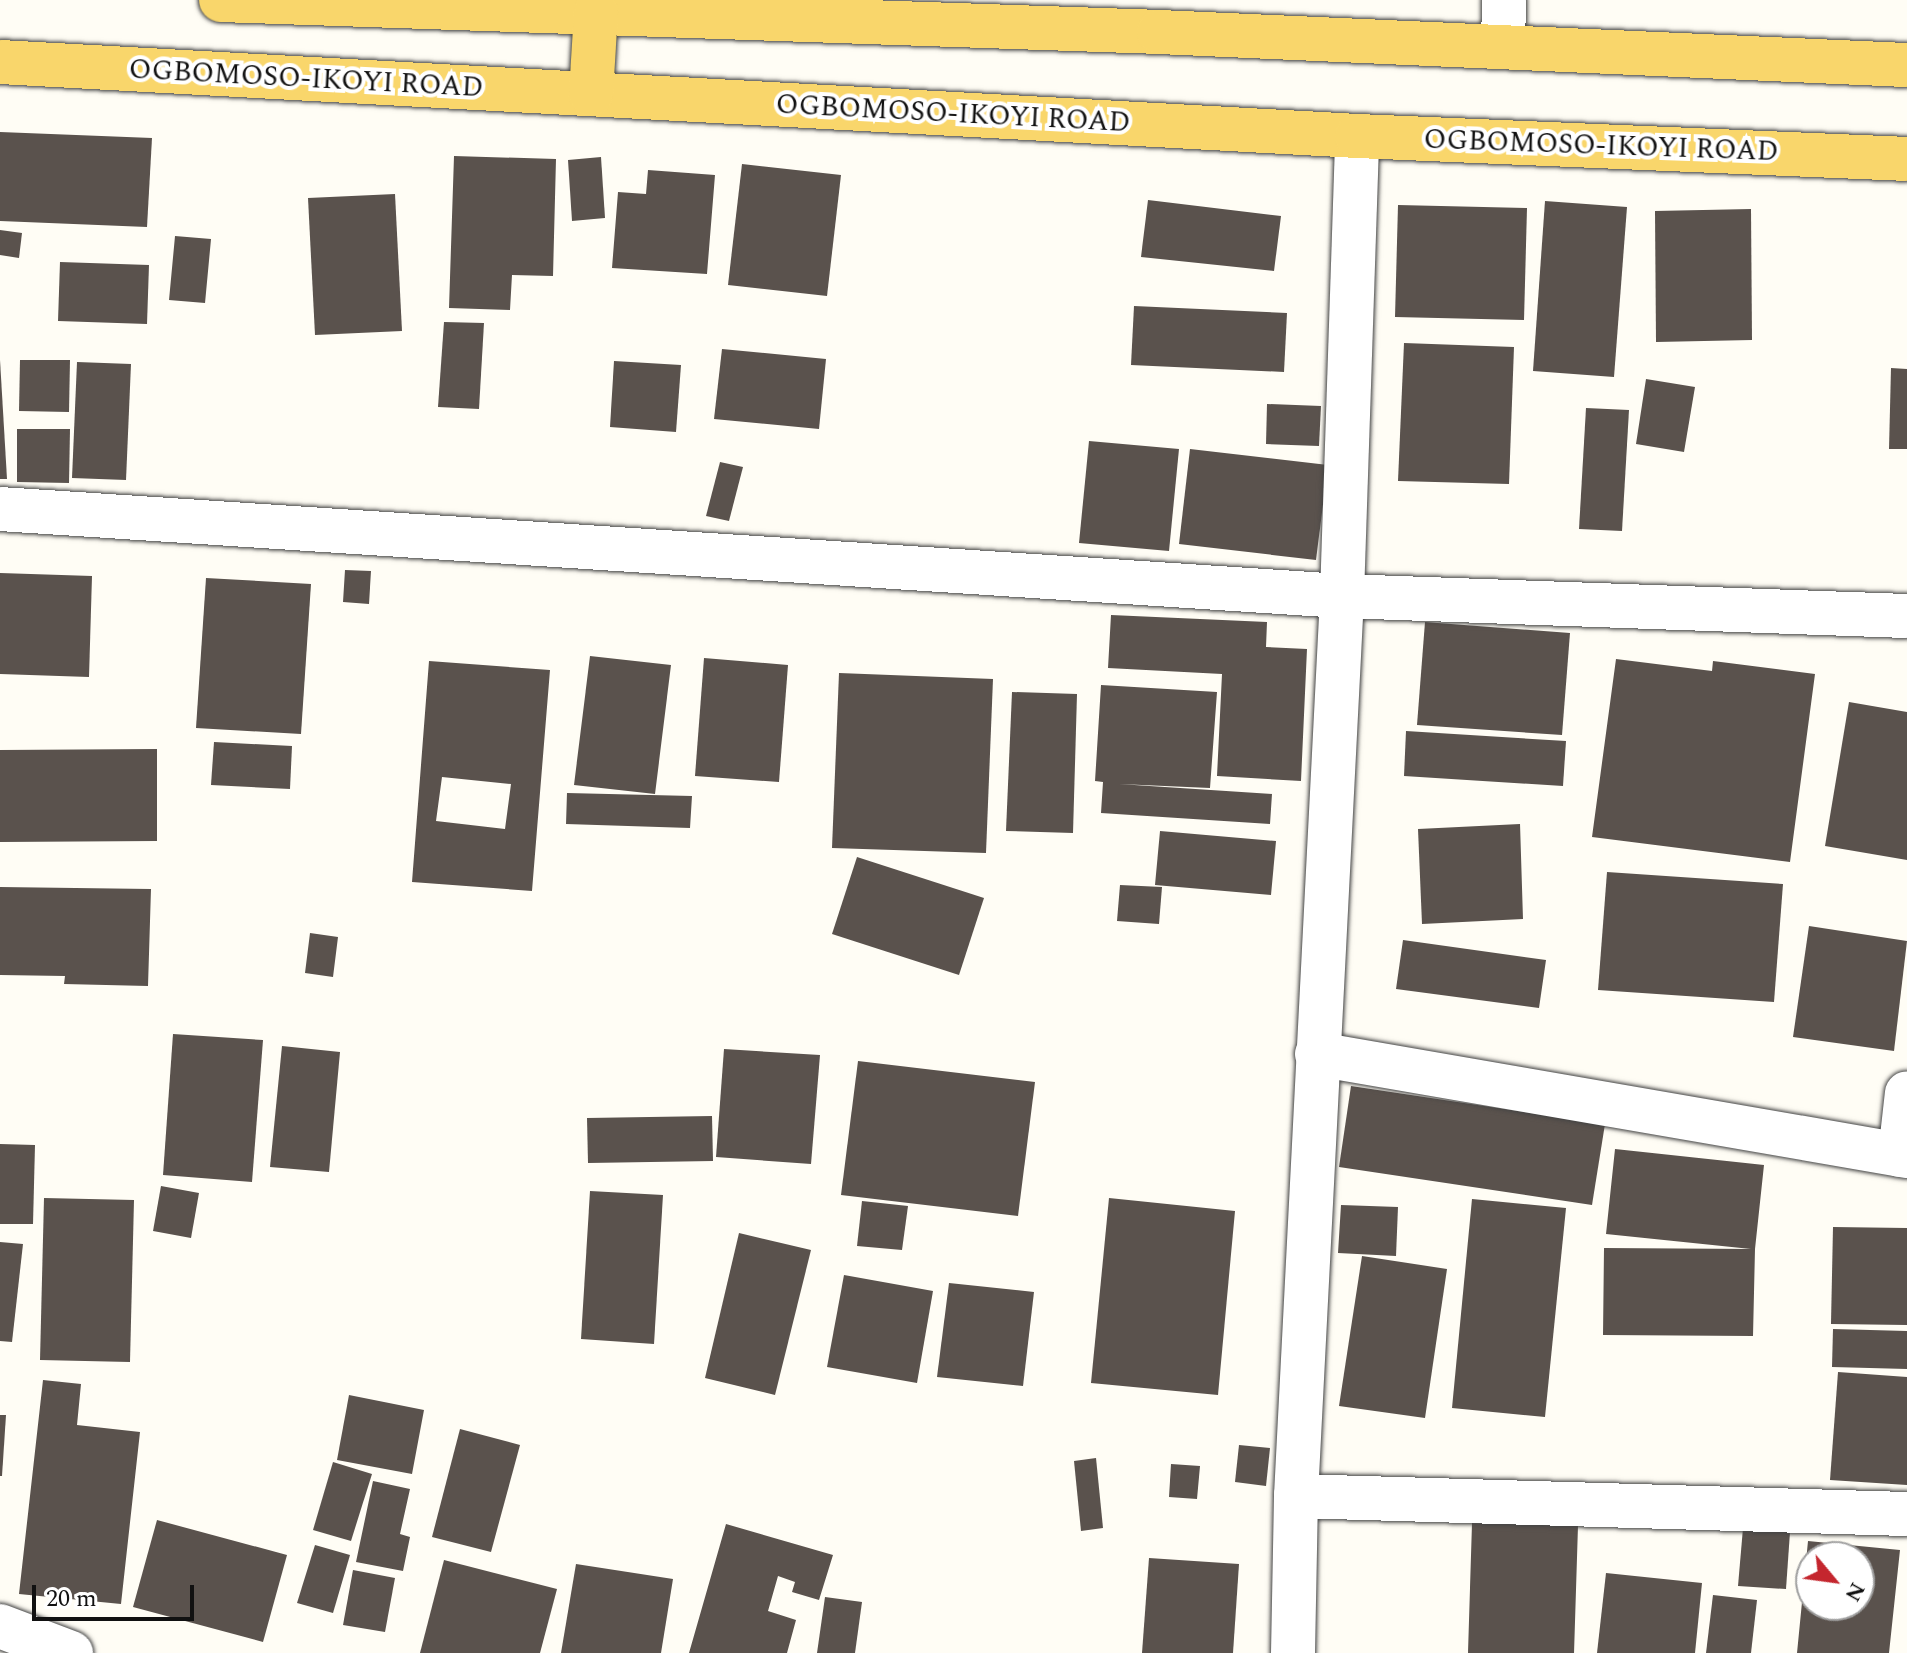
<!DOCTYPE html>
<style>
body{margin:0}
#map{position:relative;width:1907px;height:1653px;overflow:hidden;background:#fffdf5;font-family:Spectral,serif}
div>[style]{position:absolute}
.building>*{inset:0;background:#5a524d}
.roads{filter:drop-shadow(0 0 2px #444) drop-shadow(0 0 2px #444)}
.minor>*{height:44px;margin:-22px;padding:0 22px;transform-origin:22px;border-radius:22px;background:#fff}
.primary>*{height:44px;margin:-22px;padding:0 22px;transform-origin:22px;border-radius:22px;background:#f9d66b}
span{translate:-50% -50%;white-space:nowrap;text-align:center;line-height:1.15;-webkit-text-stroke:8px #fff;paint-order:stroke}
.street-label{font-size:28px;color:#111}
.north{position:absolute;left:1795px;top:1541px;width:80px;height:80px;box-sizing:border-box;background:#fff;border:2px solid #a0a0a0;border-radius:50%;rotate:119deg;font-size:22px;font-weight:700;line-height:32px;text-align:center;color:#111}
.north::after{content:'';display:block;margin:auto;width:28px;height:36px;background:#c4262e;clip-path:polygon(50% 0,100% 100%,50% 72%,0 100%)}
.scale{position:absolute;left:32px;top:1585px;width:162px;height:36px;box-sizing:border-box;border:4px solid #111;border-top:0;padding-left:10px;font-size:24px;line-height:28px;white-space:nowrap;color:#111;-webkit-text-stroke:6px #fff;paint-order:stroke}
</style>
<div id="map">
<div class="building">
<div style="clip-path:polygon(0 132px,152px 138px,147px 227px,0 221px)"></div>
<div style="clip-path:polygon(454px 156px,556px 159px,553px 276px,512px 275px,510px 310px,449px 308px)"></div>
<div style="clip-path:polygon(601px 157px,605px 218px,572px 221px,568px 160px)"></div>
<div style="clip-path:polygon(742px 164px,841px 175px,827px 296px,728px 285px)"></div>
<div style="clip-path:polygon(648px 170px,715px 175px,707px 274px,612px 268px,618px 192px,646px 194px)"></div>
<div style="clip-path:polygon(395px 194px,402px 331px,315px 335px,308px 198px)"></div>
<div style="clip-path:polygon(1148px 200px,1281px 216px,1274px 271px,1141px 257px)"></div>
<div style="clip-path:polygon(1545px 201px,1627px 207px,1614px 377px,1533px 371px)"></div>
<div style="clip-path:polygon(1398px 205px,1527px 208px,1524px 320px,1395px 317px)"></div>
<div style="clip-path:polygon(1751px 209px,1752px 340px,1656px 342px,1655px 211px)"></div>
<div style="clip-path:polygon(0 230px,22px 233px,19px 258px,0 255px)"></div>
<div style="clip-path:polygon(175px 236px,211px 239px,205px 303px,169px 300px)"></div>
<div style="clip-path:polygon(60px 262px,149px 265px,147px 324px,58px 321px)"></div>
<div style="clip-path:polygon(1134px 306px,1287px 313px,1284px 372px,1131px 365px)"></div>
<div style="clip-path:polygon(444px 322px,484px 323px,479px 409px,438px 407px)"></div>
<div style="clip-path:polygon(1404px 343px,1514px 347px,1509px 484px,1398px 481px)"></div>
<div style="clip-path:polygon(722px 349px,826px 359px,819px 429px,714px 419px)"></div>
<div style="clip-path:polygon(0 360px,7px 479px,0 479px)"></div>
<div style="clip-path:polygon(20px 360px,70px 360px,69px 412px,19px 411px)"></div>
<div style="clip-path:polygon(614px 361px,681px 365px,676px 432px,610px 427px)"></div>
<div style="clip-path:polygon(77px 362px,131px 364px,126px 480px,72px 478px)"></div>
<div style="clip-path:polygon(1891px 368px,1907px 369px,1907px 449px,1889px 449px)"></div>
<div style="clip-path:polygon(1646px 379px,1695px 387px,1684px 452px,1636px 444px)"></div>
<div style="clip-path:polygon(1267px 404px,1321px 406px,1319px 446px,1266px 444px)"></div>
<div style="clip-path:polygon(1586px 408px,1629px 410px,1622px 531px,1579px 529px)"></div>
<div style="clip-path:polygon(17px 429px,70px 429px,69px 483px,17px 482px)"></div>
<div style="clip-path:polygon(1089px 441px,1179px 449px,1169px 551px,1079px 543px)"></div>
<div style="clip-path:polygon(1190px 449px,1328px 465px,1316px 560px,1179px 544px)"></div>
<div style="clip-path:polygon(720px 462px,743px 467px,729px 521px,706px 516px)"></div>
<div style="clip-path:polygon(345px 570px,371px 571px,369px 604px,343px 602px)"></div>
<div style="clip-path:polygon(0 573px,92px 576px,89px 677px,0 674px)"></div>
<div style="clip-path:polygon(206px 578px,311px 584px,301px 734px,196px 728px)"></div>
<div style="clip-path:polygon(1111px 615px,1267px 622px,1266px 647px,1307px 649px,1301px 781px,1217px 776px,1222px 674px,1108px 668px)"></div>
<div style="clip-path:polygon(1425px 622px,1570px 633px,1562px 735px,1417px 725px)"></div>
<div style="clip-path:polygon(590px 656px,671px 665px,655px 794px,574px 785px)"></div>
<div style="clip-path:polygon(704px 658px,788px 665px,779px 782px,695px 776px)"></div>
<div style="clip-path:polygon(1616px 659px,1712px 671px,1713px 661px,1815px 674px,1790px 862px,1592px 837px)"></div>
<div style="clip-path:polygon(evenodd,429px 661px,550px 670px,532px 891px,412px 882px,429px 661px,442px 777px,511px 784px,505px 829px,436px 821px,442px 777px)"></div>
<div style="clip-path:polygon(839px 673px,993px 679px,986px 853px,832px 848px)"></div>
<div style="clip-path:polygon(1101px 685px,1217px 692px,1210px 788px,1119px 784px,1272px 794px,1270px 824px,1101px 813px,1103px 782px,1095px 781px)"></div>
<div style="clip-path:polygon(1012px 692px,1077px 694px,1073px 833px,1006px 831px)"></div>
<div style="clip-path:polygon(1849px 702px,1907px 712px,1907px 860px,1825px 846px)"></div>
<div style="clip-path:polygon(1406px 731px,1566px 741px,1563px 786px,1404px 776px)"></div>
<div style="clip-path:polygon(214px 742px,292px 746px,290px 789px,211px 785px)"></div>
<div style="clip-path:polygon(157px 749px,157px 841px,0 842px,0 750px)"></div>
<div style="clip-path:polygon(567px 793px,692px 796px,690px 828px,566px 824px)"></div>
<div style="clip-path:polygon(1520px 824px,1523px 919px,1422px 924px,1418px 829px)"></div>
<div style="clip-path:polygon(1160px 831px,1276px 841px,1271px 895px,1155px 885px)"></div>
<div style="clip-path:polygon(857px 857px,984px 898px,959px 975px,832px 934px)"></div>
<div style="clip-path:polygon(1607px 872px,1783px 884px,1774px 1002px,1598px 990px)"></div>
<div style="clip-path:polygon(1120px 885px,1162px 887px,1159px 924px,1117px 921px)"></div>
<div style="clip-path:polygon(0 887px,151px 889px,148px 986px,64px 984px,65px 976px,0 975px)"></div>
<div style="clip-path:polygon(1809px 926px,1907px 941px,1894px 1051px,1793px 1037px)"></div>
<div style="clip-path:polygon(310px 933px,338px 937px,333px 977px,305px 973px)"></div>
<div style="clip-path:polygon(1403px 940px,1546px 960px,1539px 1008px,1396px 989px)"></div>
<div style="clip-path:polygon(173px 1034px,263px 1040px,252px 1182px,163px 1175px)"></div>
<div style="clip-path:polygon(282px 1046px,340px 1052px,329px 1172px,270px 1167px)"></div>
<div style="clip-path:polygon(724px 1049px,820px 1055px,811px 1164px,716px 1157px)"></div>
<div style="clip-path:polygon(858px 1061px,1035px 1082px,1018px 1216px,841px 1195px)"></div>
<div style="clip-path:polygon(1351px 1086px,1605px 1124px,1592px 1205px,1339px 1167px)"></div>
<div style="clip-path:polygon(712px 1116px,713px 1161px,588px 1163px,587px 1118px)"></div>
<div style="clip-path:polygon(0 1144px,35px 1145px,33px 1224px,0 1224px)"></div>
<div style="clip-path:polygon(1615px 1149px,1764px 1165px,1755px 1249px,1753px 1336px,1603px 1335px,1604px 1248px,1751px 1249px,1606px 1234px)"></div>
<div style="clip-path:polygon(161px 1186px,199px 1193px,191px 1238px,153px 1231px)"></div>
<div style="clip-path:polygon(590px 1191px,663px 1195px,654px 1344px,581px 1339px)"></div>
<div style="clip-path:polygon(44px 1198px,134px 1200px,130px 1362px,40px 1360px)"></div>
<div style="clip-path:polygon(1109px 1198px,1235px 1211px,1218px 1395px,1091px 1383px)"></div>
<div style="clip-path:polygon(1472px 1199px,1566px 1208px,1545px 1417px,1452px 1408px)"></div>
<div style="clip-path:polygon(862px 1201px,908px 1206px,902px 1250px,857px 1246px)"></div>
<div style="clip-path:polygon(1341px 1205px,1398px 1207px,1396px 1256px,1338px 1253px)"></div>
<div style="clip-path:polygon(1833px 1227px,1907px 1228px,1907px 1325px,1831px 1324px)"></div>
<div style="clip-path:polygon(739px 1233px,811px 1250px,775px 1395px,705px 1378px)"></div>
<div style="clip-path:polygon(0 1242px,23px 1244px,12px 1342px,0 1341px)"></div>
<div style="clip-path:polygon(1362px 1256px,1447px 1269px,1425px 1418px,1339px 1406px)"></div>
<div style="clip-path:polygon(844px 1275px,933px 1291px,917px 1383px,827px 1367px)"></div>
<div style="clip-path:polygon(949px 1283px,1034px 1292px,1023px 1386px,937px 1377px)"></div>
<div style="clip-path:polygon(1833px 1329px,1907px 1331px,1907px 1369px,1832px 1367px)"></div>
<div style="clip-path:polygon(1838px 1372px,1907px 1377px,1907px 1485px,1830px 1480px)"></div>
<div style="clip-path:polygon(43px 1380px,81px 1384px,77px 1425px,140px 1432px,121px 1604px,19px 1594px)"></div>
<div style="clip-path:polygon(349px 1395px,424px 1410px,412px 1474px,337px 1460px)"></div>
<div style="clip-path:polygon(0 1415px,6px 1415px,2px 1476px,0 1476px)"></div>
<div style="clip-path:polygon(460px 1429px,520px 1445px,491px 1552px,432px 1537px)"></div>
<div style="clip-path:polygon(1239px 1445px,1270px 1448px,1266px 1486px,1235px 1482px)"></div>
<div style="clip-path:polygon(1096px 1458px,1103px 1528px,1081px 1531px,1074px 1461px)"></div>
<div style="clip-path:polygon(333px 1462px,372px 1474px,351px 1541px,313px 1530px)"></div>
<div style="clip-path:polygon(1171px 1464px,1200px 1466px,1197px 1499px,1169px 1497px)"></div>
<div style="clip-path:polygon(373px 1481px,410px 1489px,400px 1534px,410px 1537px,403px 1571px,356px 1562px)"></div>
<div style="clip-path:polygon(157px 1520px,287px 1555px,263px 1642px,133px 1607px)"></div>
<div style="clip-path:polygon(1472px 1523px,1578px 1526px,1574px 1653px,1468px 1653px)"></div>
<div style="clip-path:polygon(726px 1524px,833px 1555px,819px 1600px,792px 1592px,795px 1582px,778px 1576px,768px 1611px,796px 1620px,787px 1653px,689px 1653px)"></div>
<div style="clip-path:polygon(1743px 1528px,1790px 1532px,1786px 1589px,1738px 1586px)"></div>
<div style="clip-path:polygon(evenodd,1808px 1541px,1900px 1550px,1889px 1653px,1797px 1653px,1808px 1541px,1811px 1557px,1859px 1557px,1859px 1605px,1811px 1605px,1811px 1557px)"></div>
<div style="clip-path:polygon(315px 1545px,350px 1555px,333px 1613px,297px 1603px)"></div>
<div style="clip-path:polygon(1149px 1558px,1239px 1564px,1233px 1653px,1142px 1653px)"></div>
<div style="clip-path:polygon(444px 1560px,557px 1589px,540px 1653px,420px 1653px)"></div>
<div style="clip-path:polygon(576px 1564px,673px 1579px,661px 1653px,561px 1653px)"></div>
<div style="clip-path:polygon(353px 1570px,395px 1578px,385px 1632px,343px 1625px)"></div>
<div style="clip-path:polygon(1606px 1573px,1702px 1583px,1695px 1653px,1597px 1653px)"></div>
<div style="clip-path:polygon(1713px 1595px,1757px 1600px,1751px 1653px,1706px 1653px)"></div>
<div style="clip-path:polygon(825px 1597px,862px 1602px,855px 1653px,817px 1653px)"></div>
</div>
<div class="roads">
<div class="minor">
<div style="left:1503px;top:47px;width:47px;rotate:-88.8deg"></div>
<div style="left:0;top:509px;width:1345px;rotate:3.71deg"></div>
<div style="left:1342px;top:596px;width:565px;rotate:2.03deg"></div>
<div style="left:1317px;top:1054px;width:599px;rotate:9.81deg"></div>
<div style="left:1900px;top:1155px;width:62px;rotate:-83.6deg"></div>
<div style="left:1296px;top:1496px;width:611px;rotate:1.69deg"></div>
<div style="left:0;top:1626px;width:76px;rotate:20.8deg"></div>
<div style="left:1293px;top:1653px;width:157px;rotate:-88.9deg"></div>
<div style="left:1296px;top:1496px;width:901px;rotate:-87.07deg"></div>
<div style="left:1342px;top:596px;width:460px;rotate:-88.1deg"></div>
</div>
<div class="primary">
<div style="left:221px;top:0;width:939px;rotate:1.95deg"></div>
<div style="left:1159px;top:32px;width:749px;rotate:2.53deg"></div>
<div style="left:0;top:62px;width:1359px;rotate:3.12deg"></div>
<div style="left:1357px;top:136px;width:550px;rotate:2.39deg"></div>
<div style="left:591px;top:94px;width:82px;rotate:-86.5deg"></div>
</div>
</div>
<div class="street-label">
<span style="left:306px;top:79px;rotate:3deg">OGBOMOSO-IKOYI ROAD</span>
<span style="left:953px;top:114px;rotate:3deg">OGBOMOSO-IKOYI ROAD</span>
<span style="left:1601px;top:146px;rotate:2deg">OGBOMOSO-IKOYI ROAD</span>
</div>
<div class="north">N</div>
<div class="scale">20 m</div>
</div>
